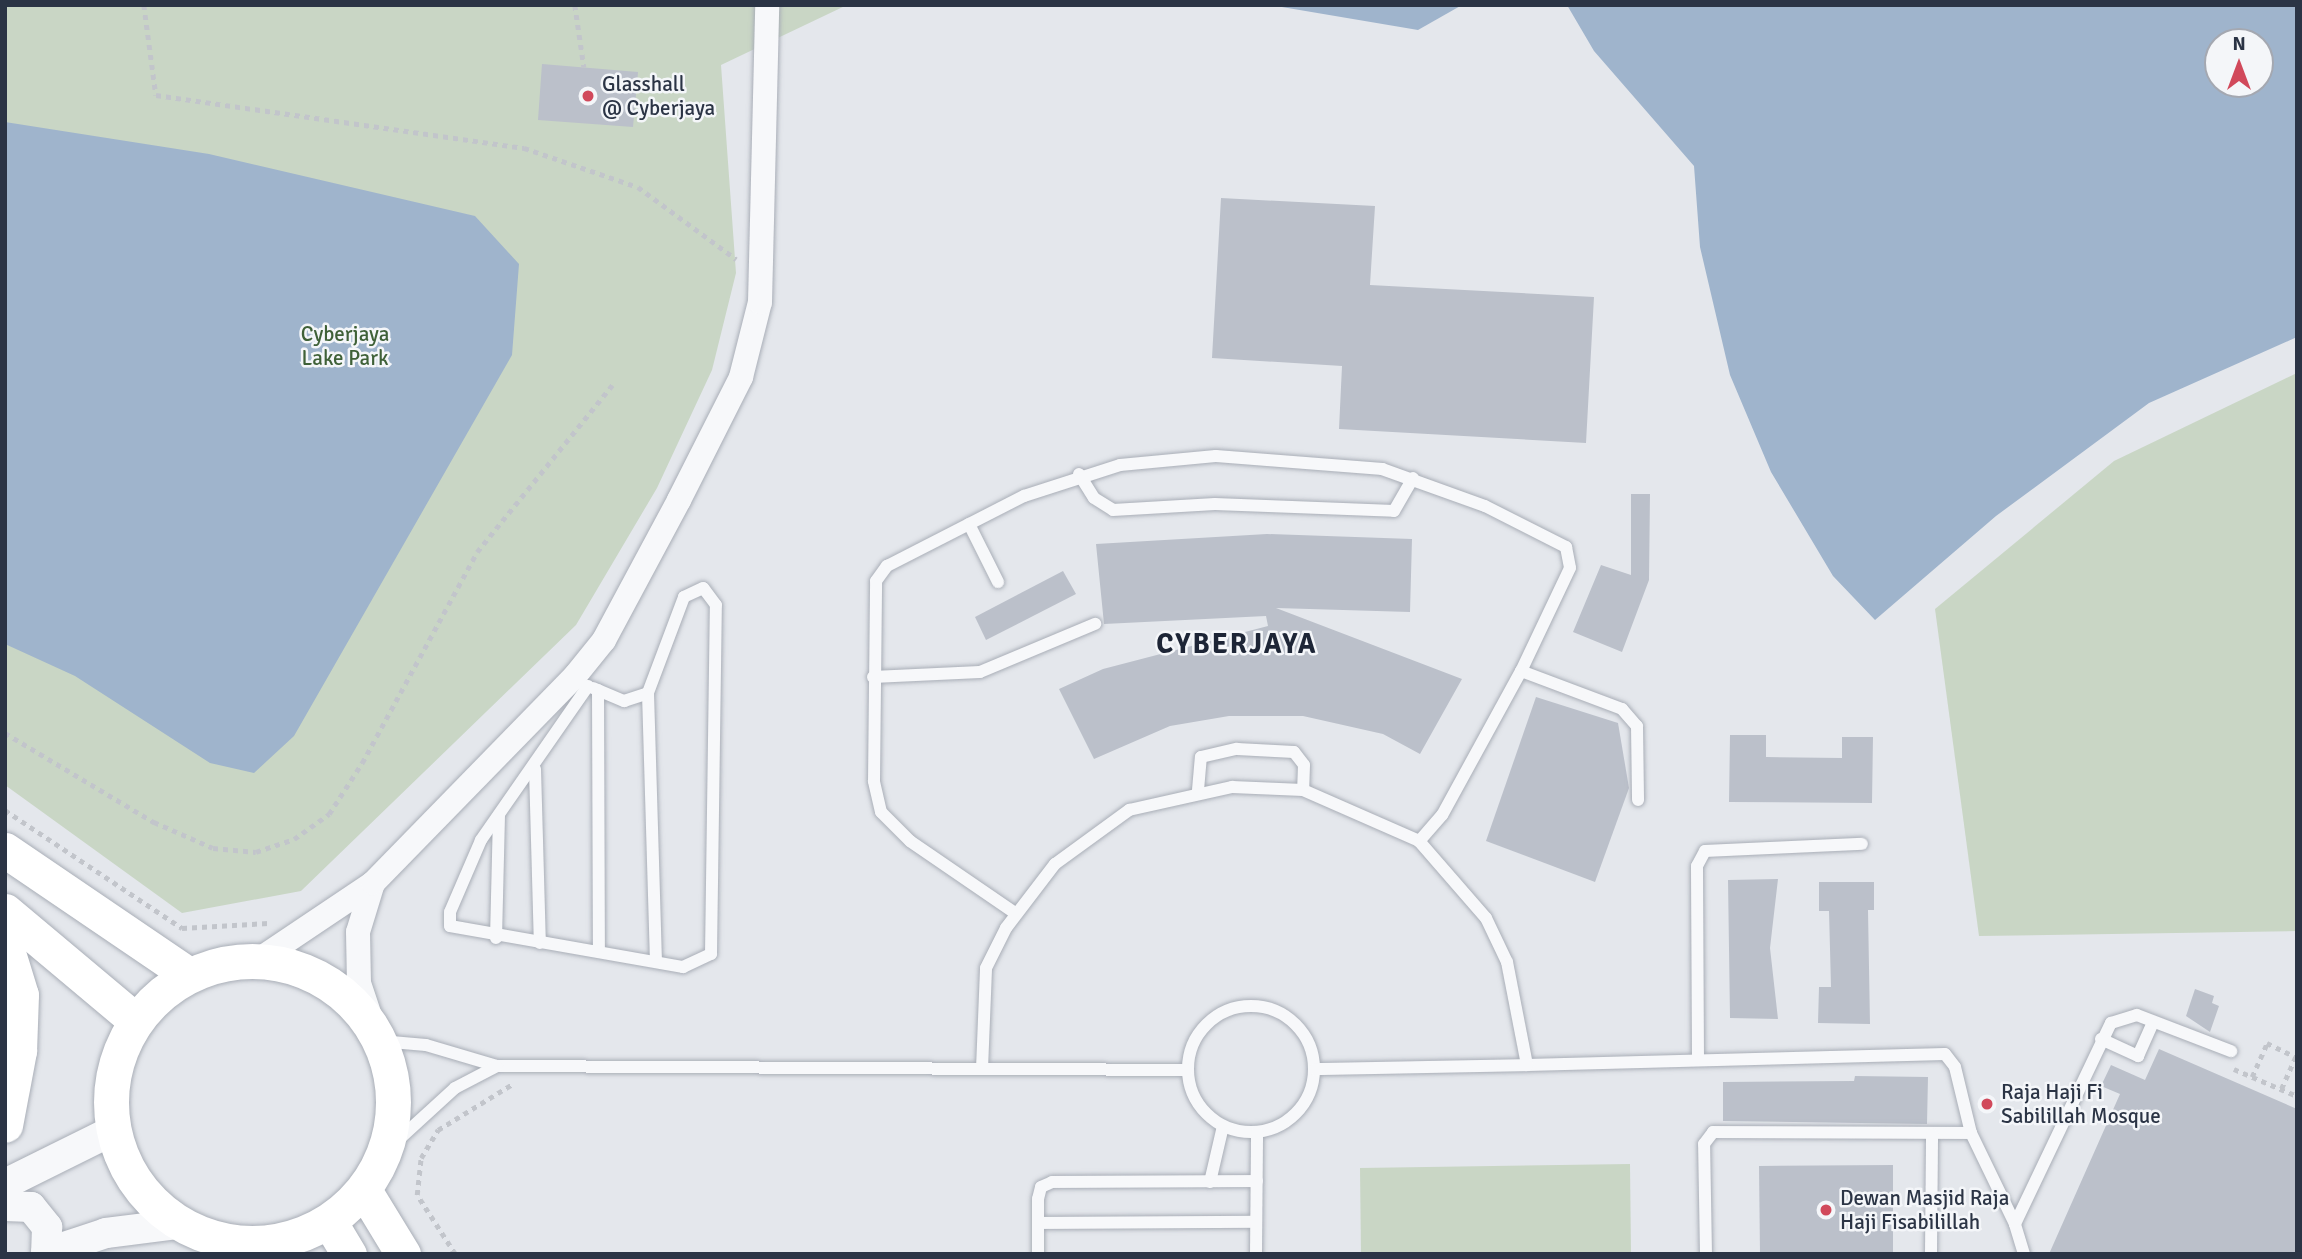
<!DOCTYPE html>
<style>
body{margin:0}
#map{position:relative;width:2302px;height:1259px;overflow:hidden;background:#e4e7ec;font-family:Signika,sans-serif}
div>[style]{position:absolute}
.green>*{inset:0;background:#c9d6c5}
.water>*{inset:0;background:#9fb4cc}
.building>*{inset:0;background:#bbc0ca}
.path>*{height:4.5px;margin-top:-2.25px;transform-origin:0;background:repeating-linear-gradient(90deg,#c2c5cb 0 5px,transparent 0 10px)}
.roads{filter:drop-shadow(0 0 2px #a9aeb7) drop-shadow(0 0 2px #a9aeb7)}
.service>*{height:12px;margin:-6px;padding:0 6px;transform-origin:6px;border-radius:6px;background:#f7f8fa}
.service>.ring{margin:-6px;padding:0;box-sizing:content-box;background:none;border:12px solid #f7f8fa;border-radius:50%}
.minor>*{height:24px;margin:-12px;padding:0 12px;transform-origin:12px;border-radius:12px;background:#f7f8fa}
.tertiary>*{height:30px;margin:-15px;padding:0 15px;transform-origin:15px;border-radius:15px;background:#f7f8fa}
.secondary>*{height:35px;margin:-17.5px;padding:0 17.5px;transform-origin:17.5px;border-radius:17.5px;background:#fff}
.secondary>.ring{margin:-17.5px;padding:0;box-sizing:content-box;background:none;border:35px solid #fff;border-radius:50%}
.dots>*{width:19px;height:19px;translate:-50% -50%;box-sizing:border-box;border:4px solid #f4f6f9;border-radius:50%}
span{translate:-50% -50%;white-space:nowrap;text-align:center;line-height:1.15;-webkit-text-stroke:5px #f4f6f9;paint-order:stroke}
.poi-label{font-size:21px;color:#2b3445}
.left{translate:0 -50%;text-align:left}
.park-label{font-size:21px;color:#3f6138}
.district-label{font-size:28px;color:#1d2536;font-weight:700;letter-spacing:2px}
.frame{position:absolute;inset:0;border:7px solid #2b3445;pointer-events:none}
.north{position:absolute;left:2204px;top:28px;width:70px;height:70px;box-sizing:border-box;background:#f4f6f9;border:2px solid #a4a8b1;border-radius:50%;rotate:0deg;font-size:19px;font-weight:700;line-height:28px;text-align:center;color:#2b3445}
.north::after{content:'';display:block;margin:auto;width:24px;height:32px;background:#d1495b;clip-path:polygon(50% 0,100% 100%,50% 72%,0 100%)}
</style>
<div id="map">
<div class="green">
<div style="clip-path:polygon(5px 5px,847px 5px,721px 65px,736px 273px,712px 370px,657px 488px,576px 625px,301px 891px,182px 913px,5px 785px)"></div>
<div style="clip-path:polygon(2297px 373px,2297px 931px,1979px 936px,1935px 609px,2114px 461px)"></div>
<div style="clip-path:polygon(1630px 1164px,1631px 1254px,1361px 1254px,1360px 1168px)"></div>
</div>
<div class="water">
<div style="clip-path:polygon(1270px 5px,1462px 5px,1418px 30px)"></div>
<div style="clip-path:polygon(evenodd,1567px 5px,2297px 5px,2297px 337px,2149px 403px,1996px 516px,1875px 620px,1833px 576px,1771px 472px,1730px 375px,1700px 247px,1694px 166px,1594px 51px,1567px 5px,2218px 42px,2260px 42px,2260px 84px,2218px 84px,2218px 42px)"></div>
<div style="clip-path:polygon(5px 122px,209px 154px,475px 216px,519px 264px,512px 355px,294px 736px,254px 773px,210px 763px,75px 676px,5px 644px)"></div>
</div>
<div class="building">
<div style="clip-path:polygon(542px 64px,638px 72px,633px 127px,538px 120px)"></div>
<div style="clip-path:polygon(1221px 198px,1375px 206px,1370px 285px,1594px 297px,1586px 443px,1339px 429px,1342px 366px,1212px 358px)"></div>
<div style="clip-path:polygon(1631px 494px,1650px 494px,1649px 580px,1622px 652px,1573px 632px,1601px 565px,1631px 575px)"></div>
<div style="clip-path:polygon(1267px 534px,1412px 539px,1410px 612px,1276px 608px,1462px 679px,1420px 754px,1383px 734px,1303px 716px,1229px 716px,1170px 726px,1094px 759px,1059px 689px,1103px 669px,1268px 626px,1266px 616px,1104px 624px,1096px 544px)"></div>
<div style="clip-path:polygon(1063px 571px,1076px 594px,986px 640px,975px 617px)"></div>
<div style="clip-path:polygon(1536px 697px,1618px 723px,1629px 788px,1595px 882px,1486px 841px)"></div>
<div style="clip-path:polygon(1730px 735px,1766px 735px,1766px 757px,1842px 758px,1842px 737px,1873px 737px,1872px 803px,1729px 802px)"></div>
<div style="clip-path:polygon(1778px 879px,1770px 948px,1778px 1019px,1730px 1018px,1728px 880px)"></div>
<div style="clip-path:polygon(1819px 882px,1874px 882px,1874px 910px,1868px 910px,1870px 1024px,1818px 1023px,1819px 987px,1831px 987px,1829px 911px,1819px 911px)"></div>
<div style="clip-path:polygon(2195px 989px,2214px 996px,2212px 1003px,2219px 1006px,2210px 1032px,2186px 1016px)"></div>
<div style="clip-path:polygon(2159px 1049px,2297px 1109px,2297px 1254px,2049px 1254px,2120px 1094px,2101px 1086px,2111px 1065px,2145px 1080px)"></div>
<div style="clip-path:polygon(1855px 1076px,1928px 1077px,1927px 1124px,1723px 1121px,1723px 1082px,1854px 1081px)"></div>
<div style="clip-path:polygon(1893px 1165px,1893px 1254px,1760px 1254px,1759px 1166px)"></div>
</div>
<div class="path">
<div style="left:144px;top:5px;width:91px;rotate:82.4deg"></div>
<div style="left:156px;top:95px;width:372px;rotate:8.2deg"></div>
<div style="left:524px;top:148px;width:120px;rotate:18.9deg"></div>
<div style="left:638px;top:187px;width:122px;rotate:36.3deg"></div>
<div style="left:575px;top:5px;width:63px;rotate:81.7deg"></div>
<div style="left:5px;top:733px;width:174px;rotate:30.9deg"></div>
<div style="left:154px;top:822px;width:64px;rotate:23.8deg"></div>
<div style="left:213px;top:848px;width:43px;rotate:5.3deg"></div>
<div style="left:256px;top:852px;width:40px;rotate:-18.9deg"></div>
<div style="left:294px;top:839px;width:43px;rotate:-35.5deg"></div>
<div style="left:329px;top:814px;width:61px;rotate:-57.1deg"></div>
<div style="left:362px;top:763px;width:240px;rotate:-61.4deg"></div>
<div style="left:477px;top:552px;width:215px;rotate:-51deg"></div>
<div style="left:5px;top:810px;width:213px;rotate:33.7deg"></div>
<div style="left:182px;top:928px;width:87px;rotate:-3.3deg"></div>
<div style="left:2234px;top:1069px;width:69px;rotate:23.2deg"></div>
<div style="left:2252px;top:1077px;width:37px;rotate:-66deg"></div>
<div style="left:2267px;top:1043px;width:32px;rotate:26deg"></div>
<div style="left:2296px;top:1057px;width:36px;rotate:114deg"></div>
<div style="left:455px;top:1254px;width:70px;rotate:-122.8deg"></div>
<div style="left:417px;top:1195px;width:37px;rotate:-84deg"></div>
<div style="left:421px;top:1158px;width:33px;rotate:-59deg"></div>
<div style="left:438px;top:1130px;width:86px;rotate:-31.7deg"></div>
</div>
<div class="roads">
<div class="service">
<div style="left:1079px;top:474px;width:28px;rotate:58deg"></div>
<div style="left:1094px;top:498px;width:22px;rotate:32deg"></div>
<div style="left:1113px;top:510px;width:102px;rotate:-3.4deg"></div>
<div style="left:1215px;top:504px;width:179px;rotate:2.2deg"></div>
<div style="left:1394px;top:511px;width:38px;rotate:-60deg"></div>
<div style="left:969px;top:524px;width:65px;rotate:63.4deg"></div>
<div style="left:1521px;top:671px;width:108px;rotate:20.6deg"></div>
<div style="left:1622px;top:709px;width:23px;rotate:49deg"></div>
<div style="left:1637px;top:726px;width:74px;rotate:89.2deg"></div>
<div style="left:873px;top:677px;width:107px;rotate:-2.7deg"></div>
<div style="left:980px;top:672px;width:125px;rotate:-22.7deg"></div>
<div style="left:588px;top:686px;width:188px;rotate:124.8deg"></div>
<div style="left:481px;top:840px;width:78px;rotate:113.3deg"></div>
<div style="left:450px;top:912px;width:14px;rotate:90deg"></div>
<div style="left:450px;top:926px;width:237px;rotate:10deg"></div>
<div style="left:683px;top:967px;width:31px;rotate:-25deg"></div>
<div style="left:711px;top:954px;width:349px;rotate:-89.2deg"></div>
<div style="left:716px;top:605px;width:21px;rotate:-127deg"></div>
<div style="left:703px;top:588px;width:21px;rotate:155deg"></div>
<div style="left:684px;top:597px;width:103px;rotate:110.6deg"></div>
<div style="left:648px;top:693px;width:267px;rotate:88.3deg"></div>
<div style="left:593px;top:688px;width:34px;rotate:23deg"></div>
<div style="left:624px;top:701px;width:25px;rotate:-18deg"></div>
<div style="left:598px;top:690px;width:261px;rotate:89.8deg"></div>
<div style="left:535px;top:769px;width:174px;rotate:88.4deg"></div>
<div style="left:1198px;top:790px;width:33px;rotate:-85deg"></div>
<div style="left:1201px;top:757px;width:37px;rotate:-13deg"></div>
<div style="left:1237px;top:749px;width:57px;rotate:3deg"></div>
<div style="left:1294px;top:752px;width:16px;rotate:52deg"></div>
<div style="left:1304px;top:765px;width:25px;rotate:92deg"></div>
<div style="left:1015px;top:913px;width:127px;rotate:-145.6deg"></div>
<div style="left:910px;top:841px;width:41px;rotate:-135deg"></div>
<div style="left:881px;top:812px;width:32px;rotate:-103deg"></div>
<div style="left:874px;top:781px;width:200px;rotate:-89.4deg"></div>
<div style="left:876px;top:581px;width:19px;rotate:-54deg"></div>
<div style="left:887px;top:566px;width:154px;rotate:-27.1deg"></div>
<div style="left:1024px;top:496px;width:101px;rotate:-17.9deg"></div>
<div style="left:1120px;top:465px;width:96px;rotate:-5.4deg"></div>
<div style="left:1216px;top:456px;width:167px;rotate:4.5deg"></div>
<div style="left:1382px;top:469px;width:109px;rotate:19.8deg"></div>
<div style="left:1485px;top:506px;width:91px;rotate:26.8deg"></div>
<div style="left:1566px;top:547px;width:21px;rotate:79deg"></div>
<div style="left:1570px;top:568px;width:114px;rotate:115.4deg"></div>
<div style="left:1521px;top:671px;width:164px;rotate:118.7deg"></div>
<div style="left:1442px;top:815px;width:35px;rotate:131deg"></div>
<div style="left:496px;top:938px;width:122px;rotate:-88.6deg"></div>
<div class="ring" style="left:1188px;top:1006px;width:114px;height:114px"></div>
<div style="left:2101px;top:1039px;width:41px;rotate:24.7deg"></div>
<div style="left:2138px;top:1056px;width:37px;rotate:-66deg"></div>
<div style="left:380px;top:1041px;width:46px;rotate:5deg"></div>
<div style="left:426px;top:1045px;width:74px;rotate:16.5deg"></div>
<div style="left:497px;top:1066px;width:690px;rotate:0.33deg"></div>
<div style="left:1698px;top:1060px;width:194px;rotate:-90.3deg"></div>
<div style="left:1697px;top:866px;width:17px;rotate:-62deg"></div>
<div style="left:1705px;top:851px;width:157px;rotate:-2.6deg"></div>
<div style="left:1527px;top:1065px;width:418px;rotate:-1.5deg"></div>
<div style="left:1945px;top:1054px;width:16px;rotate:52deg"></div>
<div style="left:1955px;top:1067px;width:68px;rotate:76.4deg"></div>
<div style="left:1971px;top:1133px;width:101px;rotate:64.2deg"></div>
<div style="left:982px;top:1069px;width:101px;rotate:-87.7deg"></div>
<div style="left:986px;top:968px;width:45px;rotate:-63.4deg"></div>
<div style="left:1006px;top:928px;width:81px;rotate:-52.6deg"></div>
<div style="left:1055px;top:864px;width:92px;rotate:-36.1deg"></div>
<div style="left:1129px;top:810px;width:106px;rotate:-12.6deg"></div>
<div style="left:1232px;top:787px;width:71px;rotate:2.4deg"></div>
<div style="left:1303px;top:790px;width:127px;rotate:23.7deg"></div>
<div style="left:1419px;top:841px;width:102px;rotate:49deg"></div>
<div style="left:1486px;top:918px;width:49px;rotate:64.5deg"></div>
<div style="left:1507px;top:962px;width:105px;rotate:79deg"></div>
<div style="left:1527px;top:1065px;width:212px;rotate:178.9deg"></div>
<div style="left:385px;top:1152px;width:95px;rotate:-42.4deg"></div>
<div style="left:455px;top:1088px;width:47px;rotate:-27.6deg"></div>
<div style="left:1210px;top:1182px;width:57px;rotate:-76.9deg"></div>
<div style="left:1038px;top:1223px;width:218px;rotate:-0.3deg"></div>
<div style="left:1038px;top:1254px;width:55px;rotate:-90deg"></div>
<div style="left:1038px;top:1199px;width:12px;rotate:-76deg"></div>
<div style="left:1041px;top:1187px;width:12px;rotate:-24deg"></div>
<div style="left:1052px;top:1182px;width:205px;rotate:-0.3deg"></div>
<div style="left:1256px;top:1254px;width:122px;rotate:-89.5deg"></div>
<div style="left:1706px;top:1254px;width:110px;rotate:-91deg"></div>
<div style="left:1704px;top:1144px;width:15px;rotate:-53deg"></div>
<div style="left:1713px;top:1132px;width:258px;rotate:0.2deg"></div>
<div style="left:1931px;top:1254px;width:120px;rotate:-89.5deg"></div>
<div style="left:2024px;top:1254px;width:31px;rotate:-107deg"></div>
<div style="left:2015px;top:1224px;width:223px;rotate:-64.5deg"></div>
<div style="left:2111px;top:1023px;width:27px;rotate:-17deg"></div>
<div style="left:2137px;top:1015px;width:101px;rotate:21deg"></div>
</div>
<div class="minor">
<div style="left:373px;top:883px;width:51px;rotate:107deg"></div>
<div style="left:358px;top:932px;width:51px;rotate:88.9deg"></div>
<div style="left:359px;top:983px;width:51px;rotate:71.6deg"></div>
<div style="left:257px;top:961px;width:140px;rotate:-33.9deg"></div>
<div style="left:373px;top:883px;width:289px;rotate:-45.7deg"></div>
<div style="left:575px;top:676px;width:46px;rotate:-51.1deg"></div>
<div style="left:604px;top:640px;width:159px;rotate:-61.8deg"></div>
<div style="left:679px;top:500px;width:138px;rotate:-63.2deg"></div>
<div style="left:741px;top:377px;width:77px;rotate:-75.8deg"></div>
<div style="left:760px;top:302px;width:297px;rotate:-88.6deg"></div>
</div>
<div class="tertiary">
<div style="left:5px;top:1184px;width:119px;rotate:-26.4deg"></div>
<div style="left:5px;top:1206px;width:26px;rotate:2deg"></div>
<div style="left:31px;top:1207px;width:26px;rotate:51deg"></div>
<div style="left:47px;top:1227px;width:27px;rotate:92deg"></div>
<div style="left:46px;top:1253px;width:63px;rotate:-18.4deg"></div>
<div style="left:106px;top:1233px;width:73px;rotate:-7.1deg"></div>
</div>
<div class="secondary">
<div style="left:5px;top:850px;width:222px;rotate:34.2deg"></div>
<div style="left:5px;top:911px;width:170px;rotate:40deg"></div>
<div style="left:5px;top:943px;width:54px;rotate:72.9deg"></div>
<div style="left:21px;top:995px;width:56px;rotate:92deg"></div>
<div style="left:19px;top:1051px;width:75px;rotate:100.7deg"></div>
<div class="ring" style="left:111px;top:961px;width:247px;height:247px"></div>
<div style="left:364px;top:1190px;width:75px;rotate:58.6deg"></div>
<div style="left:329px;top:1221px;width:39px;rotate:59deg"></div>
</div>
</div>
<div class="dots">
<div style="left:588px;top:96px;background:#d1495b"></div>
<div style="left:1987px;top:1104px;background:#d1495b"></div>
<div style="left:1826px;top:1210px;background:#d1495b"></div>
</div>
<div class="poi-label">
<span class="left" style="left:602px;top:96px">Glasshall<br>@ Cyberjaya</span>
<span class="left" style="left:2001px;top:1104px">Raja Haji Fi<br>Sabilillah Mosque</span>
<span class="left" style="left:1840px;top:1210px">Dewan Masjid Raja<br>Haji Fisabilillah</span>
</div>
<div class="park-label">
<span style="left:345px;top:346px">Cyberjaya<br>Lake Park</span>
</div>
<div class="district-label">
<span style="left:1237px;top:644px">CYBERJAYA</span>
</div>
<div class="frame"></div>
<div class="north">N</div>
</div>
